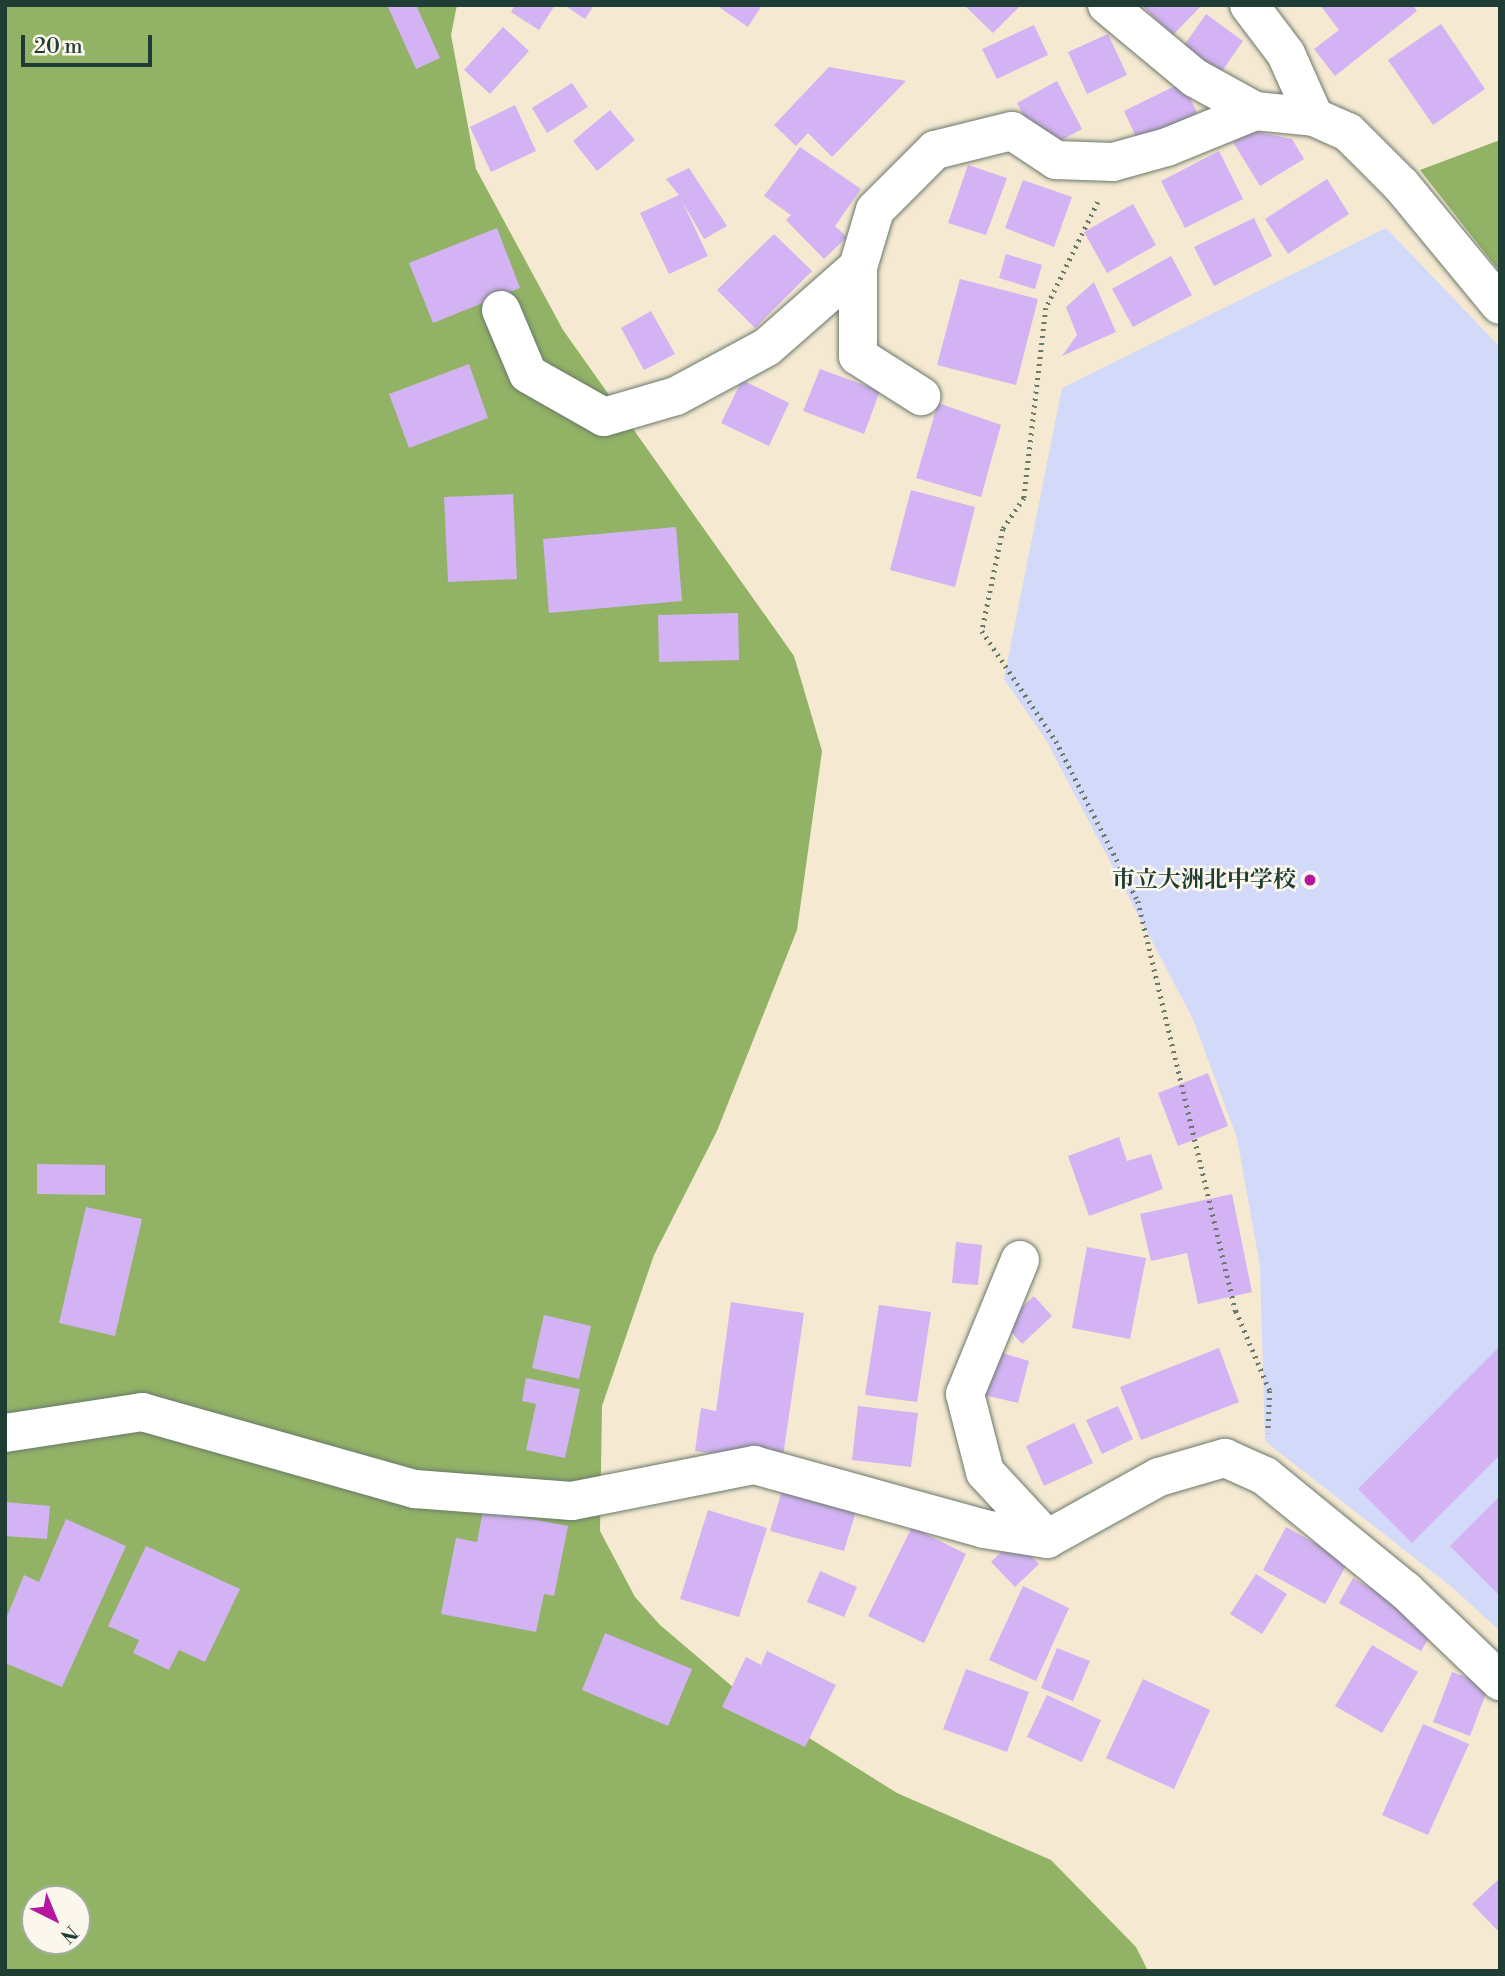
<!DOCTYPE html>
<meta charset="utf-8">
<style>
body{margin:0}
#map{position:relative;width:1505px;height:1976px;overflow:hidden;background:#f5e9d2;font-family:"Libre Bodoni","Noto Serif JP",serif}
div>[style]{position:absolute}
.built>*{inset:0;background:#d2d9f9}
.forest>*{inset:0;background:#92b266}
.building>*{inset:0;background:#d3b3f3}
.path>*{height:4.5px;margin-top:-2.25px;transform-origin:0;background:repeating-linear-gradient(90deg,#6a796b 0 2px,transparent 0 7px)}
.roads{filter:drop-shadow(0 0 2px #6a796b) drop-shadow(0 0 2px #6a796b)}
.minor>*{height:38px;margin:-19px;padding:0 19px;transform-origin:19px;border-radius:19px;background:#fff}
.dots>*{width:19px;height:19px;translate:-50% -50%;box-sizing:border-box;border:4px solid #fbf7ec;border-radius:50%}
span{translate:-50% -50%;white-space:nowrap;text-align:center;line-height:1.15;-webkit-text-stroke:5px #fbf7ec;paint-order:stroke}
.poi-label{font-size:23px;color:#1f3d34;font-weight:700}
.right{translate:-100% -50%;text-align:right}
.frame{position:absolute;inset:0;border:7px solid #1f3d34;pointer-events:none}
.north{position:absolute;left:21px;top:1885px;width:70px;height:70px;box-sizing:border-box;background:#fbf7ec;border:2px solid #a3ada2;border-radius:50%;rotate:137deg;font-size:19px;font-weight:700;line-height:28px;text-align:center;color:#1f3d34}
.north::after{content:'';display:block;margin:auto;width:24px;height:32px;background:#b5179e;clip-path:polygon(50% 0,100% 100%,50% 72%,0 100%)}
.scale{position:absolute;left:21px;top:35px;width:131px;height:32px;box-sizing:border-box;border:4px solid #1f3d34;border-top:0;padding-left:9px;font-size:21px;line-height:24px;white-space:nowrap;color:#1f3d34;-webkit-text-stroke:5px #fbf7ec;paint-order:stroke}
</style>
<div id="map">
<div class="built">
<div style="clip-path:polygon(1386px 228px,1500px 347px,1500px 1631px,1453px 1588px,1265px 1441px,1260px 1266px,1237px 1138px,1193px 1019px,1046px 740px,1004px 679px,1062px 388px)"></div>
</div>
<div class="forest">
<div style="clip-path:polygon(evenodd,5px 5px,457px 5px,451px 35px,476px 169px,563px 330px,794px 656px,822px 751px,797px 930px,717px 1131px,654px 1255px,602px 1406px,600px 1531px,635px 1597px,660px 1625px,747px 1699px,897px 1793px,1051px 1860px,1136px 1947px,1148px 1971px,5px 1971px,5px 5px,35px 1899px,77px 1899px,77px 1941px,35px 1941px,35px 1899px)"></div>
<div style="clip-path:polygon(1500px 140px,1500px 272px,1420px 170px)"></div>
</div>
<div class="building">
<div style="clip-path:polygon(416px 5px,440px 58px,416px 69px,388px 7px)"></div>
<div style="clip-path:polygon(515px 5px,555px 5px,539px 30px,511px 12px)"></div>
<div style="clip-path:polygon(564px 5px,594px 5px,585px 19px)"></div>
<div style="clip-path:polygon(716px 5px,762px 5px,748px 27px)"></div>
<div style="clip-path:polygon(964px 5px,1021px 5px,993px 33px)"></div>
<div style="clip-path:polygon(1141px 5px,1202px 5px,1173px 35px)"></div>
<div style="clip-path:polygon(1320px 5px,1413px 5px,1417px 11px,1335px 76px,1314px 49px,1339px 30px)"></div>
<div style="clip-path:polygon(1206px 14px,1243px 41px,1220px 74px,1183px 47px)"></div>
<div style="clip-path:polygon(1441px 24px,1485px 89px,1433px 125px,1388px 60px)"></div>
<div style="clip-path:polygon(1034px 25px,1048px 55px,997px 79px,982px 49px)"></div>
<div style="clip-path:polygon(503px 27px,529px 51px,490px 94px,464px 70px)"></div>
<div style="clip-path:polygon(1108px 34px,1127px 75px,1087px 94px,1068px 52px)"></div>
<div style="clip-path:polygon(829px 67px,906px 81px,832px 157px,808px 133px,796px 146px,774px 125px)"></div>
<div style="clip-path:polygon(1057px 81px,1082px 129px,1042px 151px,1017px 103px)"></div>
<div style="clip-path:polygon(1183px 82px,1197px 113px,1138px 141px,1124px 111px)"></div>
<div style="clip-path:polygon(572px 83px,588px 107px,547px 133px,532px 108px)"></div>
<div style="clip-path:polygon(515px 105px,536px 151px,491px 172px,470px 127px)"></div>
<div style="clip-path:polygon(610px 110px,635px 140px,597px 171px,573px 141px)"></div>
<div style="clip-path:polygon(1253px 131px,1292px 139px,1304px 159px,1260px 186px,1233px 142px)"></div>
<div style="clip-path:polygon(800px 147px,861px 189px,835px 226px,847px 237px,824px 259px,786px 220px,791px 215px,764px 196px)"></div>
<div style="clip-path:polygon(1219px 151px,1243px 199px,1185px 228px,1161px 181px)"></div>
<div style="clip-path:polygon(968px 165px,1007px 178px,986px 235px,948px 223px)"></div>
<div style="clip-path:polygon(689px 168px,727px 226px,704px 239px,682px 201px,708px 256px,669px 274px,640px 213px,679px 195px,666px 179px)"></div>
<div style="clip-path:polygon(1327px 179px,1349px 214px,1288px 254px,1265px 219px)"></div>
<div style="clip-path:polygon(1023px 180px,1072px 197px,1054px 247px,1005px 228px)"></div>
<div style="clip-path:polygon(1133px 204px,1156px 245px,1107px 273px,1084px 232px)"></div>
<div style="clip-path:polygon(1254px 218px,1272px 256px,1214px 286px,1194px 247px)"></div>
<div style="clip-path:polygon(497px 228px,520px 288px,433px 323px,409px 263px)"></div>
<div style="clip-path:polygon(774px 234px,812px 271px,755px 328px,717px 290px)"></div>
<div style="clip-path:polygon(1006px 254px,1042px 265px,1035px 289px,999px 278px)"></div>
<div style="clip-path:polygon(1171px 256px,1192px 295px,1133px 327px,1112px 289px)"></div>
<div style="clip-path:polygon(960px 279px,1038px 299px,1016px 385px,937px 365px)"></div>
<div style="clip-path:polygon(1094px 282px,1116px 332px,1062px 356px,1077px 335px,1066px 307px)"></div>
<div style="clip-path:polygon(651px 311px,675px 354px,644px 370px,621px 328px)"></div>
<div style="clip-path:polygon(469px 364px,488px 418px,409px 448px,389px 394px)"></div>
<div style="clip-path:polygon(820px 369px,880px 391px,864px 434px,803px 411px)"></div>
<div style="clip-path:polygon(742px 380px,789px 403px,769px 446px,721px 423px)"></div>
<div style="clip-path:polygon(938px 403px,1001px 425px,981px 497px,916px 478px)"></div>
<div style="clip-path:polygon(911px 490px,975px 507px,955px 587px,890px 570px)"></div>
<div style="clip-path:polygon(513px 494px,517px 579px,448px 582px,444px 497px)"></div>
<div style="clip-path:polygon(676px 527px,682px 601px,549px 613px,543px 539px)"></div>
<div style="clip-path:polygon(738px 613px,739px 660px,659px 662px,658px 615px)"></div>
<div style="clip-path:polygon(1208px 1073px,1228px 1126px,1178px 1146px,1158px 1093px)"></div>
<div style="clip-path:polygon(1119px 1137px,1127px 1161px,1151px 1154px,1163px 1189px,1089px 1216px,1068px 1156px)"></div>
<div style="clip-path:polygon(37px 1164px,105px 1165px,105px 1195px,37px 1194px)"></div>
<div style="clip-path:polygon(1232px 1194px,1252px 1292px,1198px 1304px,1187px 1253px,1151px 1261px,1140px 1214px)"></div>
<div style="clip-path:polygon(86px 1207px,142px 1219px,115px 1336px,59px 1323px)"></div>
<div style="clip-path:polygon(956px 1242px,982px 1245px,978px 1285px,952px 1283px)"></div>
<div style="clip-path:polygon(1087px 1247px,1146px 1258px,1130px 1339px,1072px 1328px)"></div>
<div style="clip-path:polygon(1034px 1296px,1052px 1316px,1022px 1344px,1004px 1324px)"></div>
<div style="clip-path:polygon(731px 1302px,804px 1313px,782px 1463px,695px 1451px,701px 1408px,716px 1411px)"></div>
<div style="clip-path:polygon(879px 1305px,931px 1312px,917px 1402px,865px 1395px)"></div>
<div style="clip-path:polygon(544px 1315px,591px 1326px,579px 1379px,532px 1368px)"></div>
<div style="clip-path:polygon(1500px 1346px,1500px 1455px,1412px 1543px,1358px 1489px)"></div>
<div style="clip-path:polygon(1219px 1348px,1239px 1402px,1141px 1440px,1120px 1387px)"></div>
<div style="clip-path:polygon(996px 1351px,1029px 1361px,1018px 1403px,984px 1395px)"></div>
<div style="clip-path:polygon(526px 1378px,580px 1389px,565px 1458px,526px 1450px,536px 1404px,522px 1401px)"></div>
<div style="clip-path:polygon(858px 1406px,918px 1413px,911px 1467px,852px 1460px)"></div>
<div style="clip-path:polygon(1118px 1406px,1133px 1439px,1102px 1454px,1086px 1420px)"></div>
<div style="clip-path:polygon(1074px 1423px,1093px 1463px,1044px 1486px,1026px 1446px)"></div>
<div style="clip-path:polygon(783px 1487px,857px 1508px,844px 1551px,770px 1531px)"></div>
<div style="clip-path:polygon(1500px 1496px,1500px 1596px,1450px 1546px)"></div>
<div style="clip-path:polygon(5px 1502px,50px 1506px,47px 1539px,5px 1536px)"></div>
<div style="clip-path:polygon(483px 1510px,568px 1526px,554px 1596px,544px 1594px,536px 1632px,441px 1614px,456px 1538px,477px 1542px)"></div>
<div style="clip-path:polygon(708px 1510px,767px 1528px,739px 1617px,680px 1599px)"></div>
<div style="clip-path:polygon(66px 1519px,126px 1546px,62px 1687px,5px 1663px,5px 1621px,24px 1575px,39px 1582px)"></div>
<div style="clip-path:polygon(912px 1527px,966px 1554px,924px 1643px,868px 1616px)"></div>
<div style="clip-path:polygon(1286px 1527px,1348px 1562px,1325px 1604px,1263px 1570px)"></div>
<div style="clip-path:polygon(1014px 1539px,1039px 1564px,1015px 1587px,991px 1562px)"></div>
<div style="clip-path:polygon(146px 1546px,240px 1589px,205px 1662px,179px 1650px,169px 1670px,133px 1653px,139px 1640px,108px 1626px)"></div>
<div style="clip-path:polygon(820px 1571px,857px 1587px,844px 1617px,807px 1602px)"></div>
<div style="clip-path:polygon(1256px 1574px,1287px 1594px,1262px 1634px,1230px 1614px)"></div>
<div style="clip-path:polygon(1353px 1578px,1436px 1626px,1421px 1651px,1339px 1603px)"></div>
<div style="clip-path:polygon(1023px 1586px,1069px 1608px,1036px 1681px,989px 1660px)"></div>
<div style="clip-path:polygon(605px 1633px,692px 1669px,668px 1726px,582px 1690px)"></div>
<div style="clip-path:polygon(1372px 1645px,1418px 1672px,1382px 1733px,1335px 1706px)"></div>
<div style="clip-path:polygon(1057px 1648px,1090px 1661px,1073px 1701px,1041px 1688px)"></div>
<div style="clip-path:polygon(767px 1651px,836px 1685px,805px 1747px,722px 1707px,746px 1657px,761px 1665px)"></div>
<div style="clip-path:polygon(966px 1669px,1029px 1692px,1007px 1752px,943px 1729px)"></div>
<div style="clip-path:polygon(1452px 1672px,1489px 1685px,1470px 1736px,1433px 1722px)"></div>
<div style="clip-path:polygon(1143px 1679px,1210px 1710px,1174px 1789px,1106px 1758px)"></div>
<div style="clip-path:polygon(1047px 1695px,1101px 1720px,1082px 1762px,1027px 1737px)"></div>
<div style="clip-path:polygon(1423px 1724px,1469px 1744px,1428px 1835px,1382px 1815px)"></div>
<div style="clip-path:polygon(1500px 1878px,1500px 1933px,1472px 1904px)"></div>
</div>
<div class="path">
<div style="left:1098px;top:202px;width:118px;rotate:116.1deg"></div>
<div style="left:1046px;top:308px;width:191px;rotate:96.6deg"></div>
<div style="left:1024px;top:498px;width:37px;rotate:124deg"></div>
<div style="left:1003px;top:529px;width:104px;rotate:101.6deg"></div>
<div style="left:982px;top:631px;width:133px;rotate:56.1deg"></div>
<div style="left:1056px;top:741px;width:180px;rotate:62.9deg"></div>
<div style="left:1138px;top:901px;width:422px;rotate:76.6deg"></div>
<div style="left:1236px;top:1311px;width:87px;rotate:67deg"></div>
<div style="left:1270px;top:1391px;width:42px;rotate:92.7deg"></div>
</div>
<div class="roads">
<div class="minor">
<div style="left:1107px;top:5px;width:114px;rotate:39.7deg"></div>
<div style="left:1195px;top:78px;width:68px;rotate:28.8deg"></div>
<div style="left:1249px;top:5px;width:61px;rotate:52.9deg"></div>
<div style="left:1286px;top:54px;width:69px;rotate:66deg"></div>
<div style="left:858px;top:267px;width:89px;rotate:90deg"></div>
<div style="left:858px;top:356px;width:75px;rotate:32.4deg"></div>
<div style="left:501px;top:310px;width:69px;rotate:67.1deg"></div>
<div style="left:528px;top:374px;width:87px;rotate:29.5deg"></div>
<div style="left:604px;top:417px;width:75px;rotate:-16.3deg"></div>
<div style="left:676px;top:396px;width:103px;rotate:-28.3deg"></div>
<div style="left:767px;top:347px;width:121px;rotate:-41.3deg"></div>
<div style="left:858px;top:267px;width:59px;rotate:-73.4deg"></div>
<div style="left:875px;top:210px;width:85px;rotate:-45deg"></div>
<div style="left:935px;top:150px;width:79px;rotate:-13.9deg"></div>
<div style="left:1012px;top:131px;width:53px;rotate:33.4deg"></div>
<div style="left:1056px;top:160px;width:57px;rotate:2deg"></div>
<div style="left:1113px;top:162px;width:56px;rotate:-15.5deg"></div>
<div style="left:1167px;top:147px;width:95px;rotate:-22.2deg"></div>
<div style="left:1255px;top:111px;width:59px;rotate:5.8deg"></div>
<div style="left:1314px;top:117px;width:37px;rotate:24deg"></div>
<div style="left:1348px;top:132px;width:76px;rotate:45deg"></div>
<div style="left:1402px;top:186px;width:154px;rotate:50.5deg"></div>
<div style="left:1020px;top:1260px;width:145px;rotate:112.3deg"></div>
<div style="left:965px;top:1394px;width:81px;rotate:75.6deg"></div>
<div style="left:985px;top:1472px;width:91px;rotate:47.2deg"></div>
<div style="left:5px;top:1433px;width:139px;rotate:-8.7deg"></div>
<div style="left:142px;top:1412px;width:284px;rotate:15.8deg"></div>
<div style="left:415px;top:1489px;width:157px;rotate:4.4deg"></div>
<div style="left:572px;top:1501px;width:186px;rotate:-11.2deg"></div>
<div style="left:754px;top:1465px;width:239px;rotate:15.5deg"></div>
<div style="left:984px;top:1529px;width:64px;rotate:9deg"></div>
<div style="left:1047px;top:1539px;width:128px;rotate:-29deg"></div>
<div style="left:1159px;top:1477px;width:69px;rotate:-16.1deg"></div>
<div style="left:1225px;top:1458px;width:44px;rotate:24.2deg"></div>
<div style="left:1265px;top:1476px;width:181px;rotate:39.2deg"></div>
<div style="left:1405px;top:1590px;width:132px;rotate:43.8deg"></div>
</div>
</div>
<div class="dots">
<div style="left:1310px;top:880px;background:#b5179e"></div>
</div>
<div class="poi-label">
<span class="right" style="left:1296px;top:880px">市立大洲北中学校</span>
</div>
<div class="frame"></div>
<div class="north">N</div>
<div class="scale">20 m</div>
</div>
